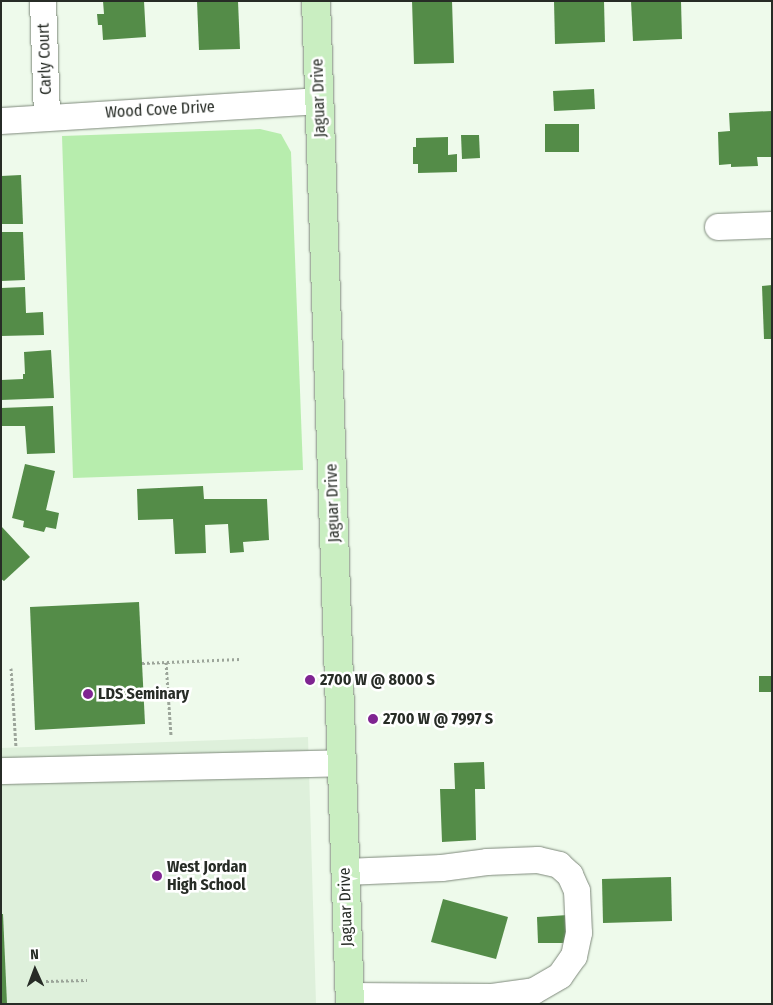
<!DOCTYPE html>
<style>
body{margin:0}
#map{position:relative;width:773px;height:1005px;overflow:hidden;background:#eefaeb;font-family:"Fira Sans Condensed",sans-serif}
div>[style]{position:absolute}
.built>*{inset:0;background:#def0db}
.green>*{inset:0;background:#b7edad}
.building>*{inset:0;background:#548c48}
.path>*{height:3px;margin-top:-1.5px;transform-origin:0;background:repeating-linear-gradient(90deg,#9ca59a 0 2.5px,transparent 0 5px)}
.roads{filter:drop-shadow(0 0 1px #7e897b) drop-shadow(0 0 1px #7e897b)}
.minor>*{height:26px;margin:-13px;padding:0 13px;transform-origin:13px;border-radius:13px;background:#fff}
.major>*{height:28px;margin:-14px;padding:0 14px;transform-origin:14px;border-radius:14px;background:#c9eec1}
.dots>*{width:14px;height:14px;translate:-50% -50%;box-sizing:border-box;border:2px solid #fff;border-radius:50%}
span{translate:-50% -50%;white-space:nowrap;text-align:center;line-height:1.15;-webkit-text-stroke:5px #fff;paint-order:stroke}
.street-label{font-size:16px;color:#272c26}
.poi-label{font-size:16px;color:#272c26;font-weight:700}
.left{translate:0 -50%;text-align:left}
.frame{position:absolute;inset:0;border:2px solid #272c26;pointer-events:none}
.north{position:absolute;left:10px;top:945px;width:50px;height:50px;-webkit-text-stroke:4px #fff;paint-order:stroke;rotate:358deg;font-size:14px;font-weight:700;line-height:20px;text-align:center;color:#272c26}
.north::after{content:'';display:block;margin:auto;width:18px;height:22px;background:#272c26;clip-path:polygon(50% 0,100% 100%,50% 72%,0 100%)}
</style>
<div id="map">
<div class="built">
<div style="clip-path:polygon(308px 737px,316px 1004px,1px 1004px,1px 748px)"></div>
</div>
<div class="green">
<div style="clip-path:polygon(260px 129px,281px 134px,291px 152px,303px 470px,73px 478px,62px 136px)"></div>
</div>
<div class="building">
<div style="clip-path:polygon(103px 1px,144px 1px,146px 37px,103px 40px,102px 25px,98px 25px,97px 14px,104px 14px)"></div>
<div style="clip-path:polygon(197px 1px,238px 1px,240px 49px,199px 50px)"></div>
<div style="clip-path:polygon(412px 1px,452px 1px,454px 63px,414px 64px)"></div>
<div style="clip-path:polygon(554px 1px,604px 1px,605px 42px,555px 44px)"></div>
<div style="clip-path:polygon(631px 1px,681px 1px,682px 39px,633px 41px)"></div>
<div style="clip-path:polygon(594px 89px,595px 109px,554px 111px,553px 91px)"></div>
<div style="clip-path:polygon(772px 111px,772px 157px,757px 157px,758px 166px,731px 167px,731px 164px,719px 165px,718px 132px,730px 131px,729px 113px)"></div>
<div style="clip-path:polygon(545px 124px,579px 124px,579px 152px,545px 152px)"></div>
<div style="clip-path:polygon(461px 135px,479px 135px,480px 158px,462px 159px)"></div>
<div style="clip-path:polygon(448px 137px,448px 155px,457px 154px,457px 172px,418px 173px,418px 164px,413px 164px,413px 147px,416px 147px,416px 138px)"></div>
<div style="clip-path:polygon(21px 175px,23px 224px,1px 224px,1px 176px)"></div>
<div style="clip-path:polygon(1px 232px,23px 232px,25px 280px,1px 281px)"></div>
<div style="clip-path:polygon(772px 285px,772px 339px,764px 339px,762px 286px)"></div>
<div style="clip-path:polygon(25px 287px,26px 313px,43px 312px,44px 335px,1px 336px,1px 288px)"></div>
<div style="clip-path:polygon(51px 350px,54px 398px,1px 400px,1px 380px,23px 379px,23px 374px,25px 374px,24px 352px)"></div>
<div style="clip-path:polygon(53px 406px,55px 453px,27px 454px,25px 426px,1px 426px,1px 408px)"></div>
<div style="clip-path:polygon(25px 464px,55px 471px,46px 510px,59px 513px,56px 529px,46px 527px,44px 532px,23px 527px,24px 521px,12px 518px)"></div>
<div style="clip-path:polygon(203px 486px,204px 499px,267px 499px,269px 540px,243px 542px,244px 552px,230px 553px,228px 524px,205px 525px,206px 553px,175px 554px,173px 519px,138px 520px,137px 489px)"></div>
<div style="clip-path:polygon(1px 526px,30px 557px,4px 581px,1px 579px)"></div>
<div style="clip-path:polygon(139px 602px,145px 724px,35px 730px,30px 607px)"></div>
<div style="clip-path:polygon(759px 676px,772px 676px,772px 692px,759px 692px)"></div>
<div style="clip-path:polygon(484px 762px,485px 789px,475px 789px,476px 840px,442px 842px,440px 789px,455px 789px,454px 763px)"></div>
<div style="clip-path:polygon(671px 877px,672px 921px,603px 923px,602px 879px)"></div>
<div style="clip-path:polygon(443px 899px,508px 917px,496px 959px,431px 942px)"></div>
<div style="clip-path:polygon(1px 914px,3px 914px,7px 1004px,1px 1004px)"></div>
<div style="clip-path:polygon(568px 915px,569px 943px,538px 943px,537px 917px)"></div>
</div>
<div class="path">
<div style="left:166px;top:662px;width:73px;rotate:86.1deg"></div>
<div style="left:142px;top:663px;width:98px;rotate:-2.3deg"></div>
<div style="left:11px;top:668px;width:79px;rotate:86.4deg"></div>
<div style="left:46px;top:981px;width:41px;rotate:-1.4deg"></div>
</div>
<div class="roads">
<div class="minor">
<div style="left:43px;top:1px;width:116px;rotate:88deg"></div>
<div style="left:1px;top:121px;width:319px;rotate:-3.6deg"></div>
<div style="left:718px;top:227px;width:54px;rotate:-2.1deg"></div>
<div style="left:1px;top:771px;width:340px;rotate:-1.3deg"></div>
<div style="left:345px;top:872px;width:97px;rotate:-2.4deg"></div>
<div style="left:442px;top:868px;width:45px;rotate:-7.6deg"></div>
<div style="left:487px;top:862px;width:51px;rotate:-2.2deg"></div>
<div style="left:538px;top:860px;width:22px;rotate:13deg"></div>
<div style="left:559px;top:865px;width:15px;rotate:42deg"></div>
<div style="left:570px;top:875px;width:17px;rotate:66deg"></div>
<div style="left:577px;top:891px;width:42px;rotate:87.3deg"></div>
<div style="left:579px;top:933px;width:24px;rotate:102deg"></div>
<div style="left:574px;top:956px;width:24px;rotate:125deg"></div>
<div style="left:560px;top:976px;width:30px;rotate:150deg"></div>
<div style="left:534px;top:991px;width:42px;rotate:171.9deg"></div>
<div style="left:492px;top:997px;width:143px;rotate:-179.6deg"></div>
</div>
<div class="major">
<div style="left:316px;top:1px;width:1004px;rotate:88.06deg"></div>
</div>
</div>
<div class="dots">
<div style="left:310px;top:680px;background:#7f2491"></div>
<div style="left:88px;top:694px;background:#7f2491"></div>
<div style="left:373px;top:719px;background:#7f2491"></div>
<div style="left:157px;top:876px;background:#7f2491"></div>
</div>
<div class="street-label">
<span style="left:45px;top:59px;rotate:-92deg">Carly Court</span>
<span style="left:319px;top:98px;rotate:-92deg">Jaguar Drive</span>
<span style="left:160px;top:110px;rotate:-3deg">Wood Cove Drive</span>
<span style="left:333px;top:503px;rotate:-92deg">Jaguar Drive</span>
<span style="left:346px;top:907px;rotate:-92deg">Jaguar Drive</span>
</div>
<div class="poi-label">
<span class="left" style="left:320px;top:680px">2700 W @ 8000 S</span>
<span class="left" style="left:98px;top:694px">LDS Seminary</span>
<span class="left" style="left:383px;top:719px">2700 W @ 7997 S</span>
<span class="left" style="left:167px;top:876px">West Jordan<br>High School</span>
</div>
<div class="frame"></div>
<div class="north">N</div>
</div>
